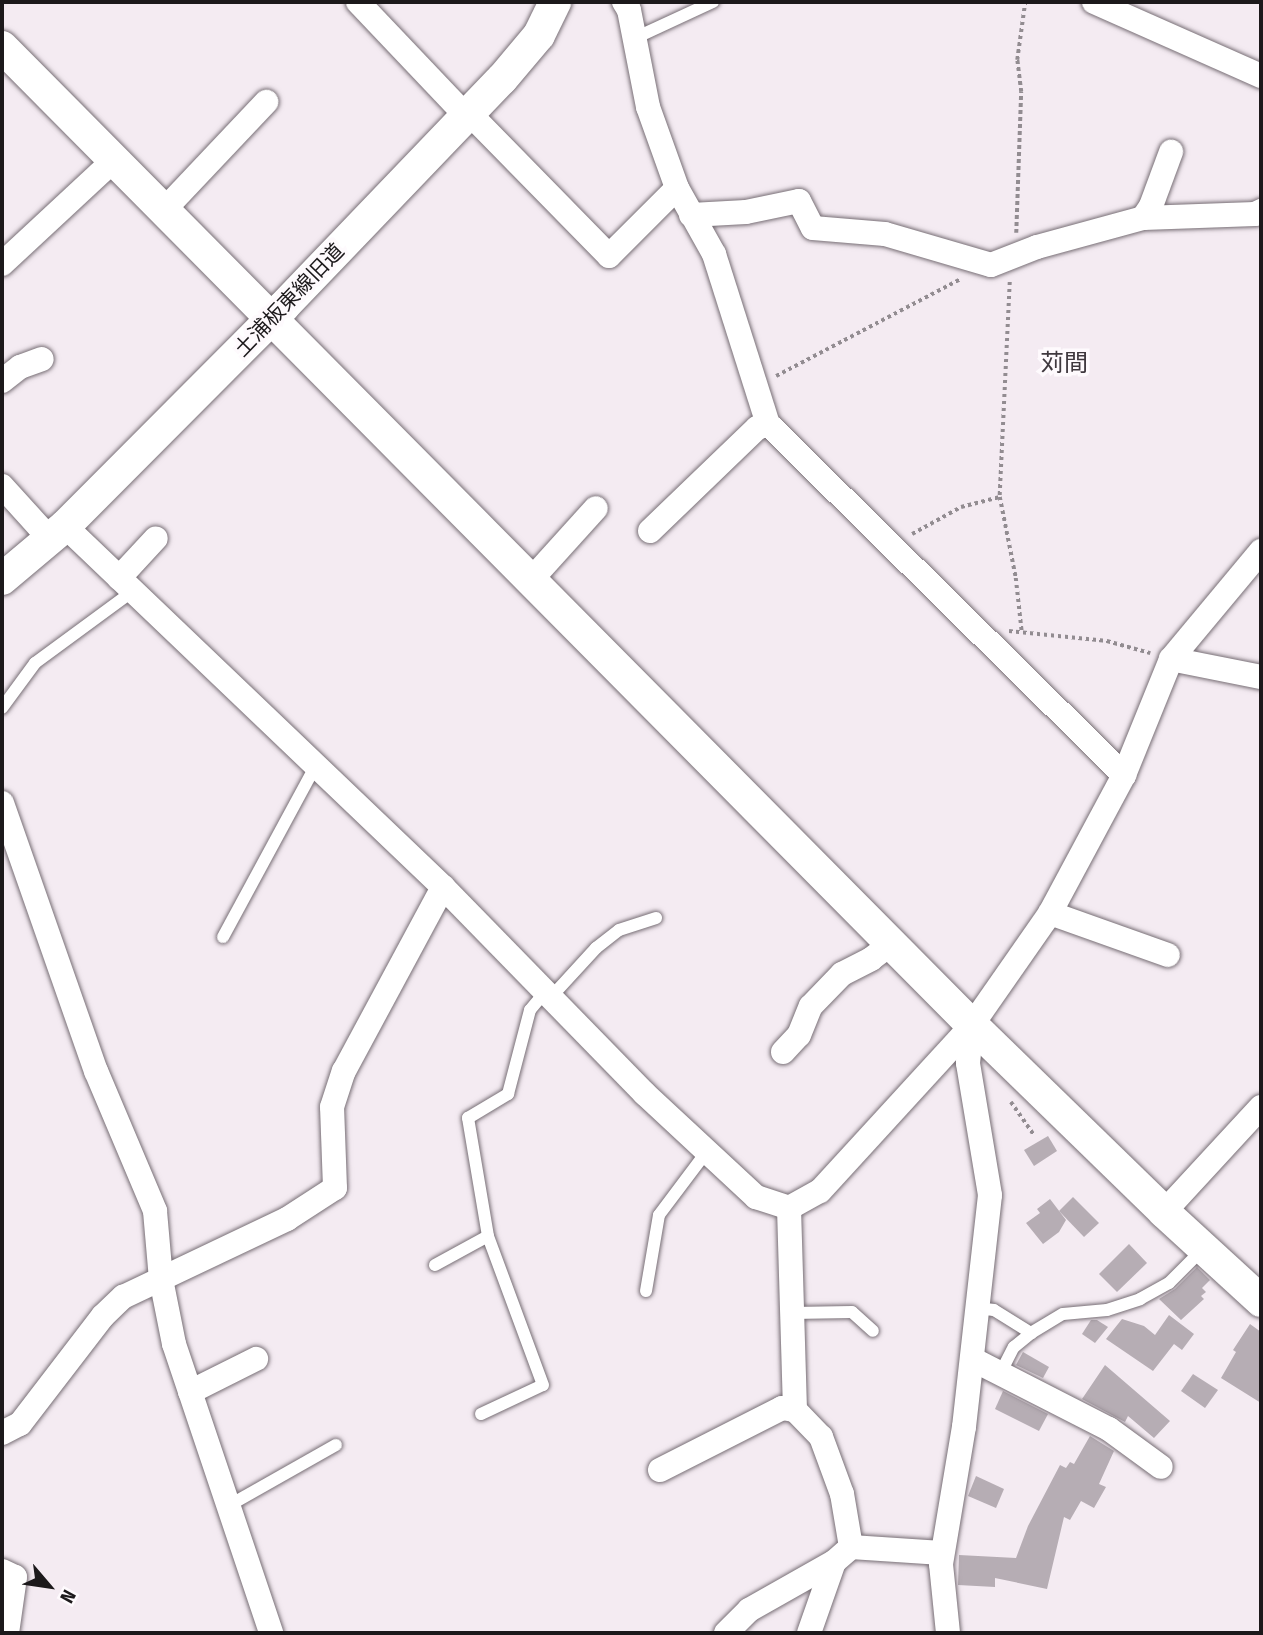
<!DOCTYPE html>
<meta charset="utf-8">
<style>
body{margin:0}
#map{position:relative;width:1263px;height:1635px;overflow:hidden;background:#f4ebf2;font-family:"Fira Sans Condensed","Noto Sans JP",sans-serif}
div>[style]{position:absolute}
.building>*{inset:0;background:#b6adb4}
.path>*{height:3.5px;margin-top:-1.75px;transform-origin:0;background:repeating-linear-gradient(90deg,#928c91 0 3.5px,transparent 0 7px)}
.roads{filter:drop-shadow(0 0 2px #776e75) drop-shadow(0 0 2px #776e75)}
.service>*{height:12px;margin:-6px;padding:0 6px;transform-origin:6px;border-radius:6px;background:#fff}
.minor>*{height:24px;margin:-12px;padding:0 12px;transform-origin:12px;border-radius:12px;background:#fff}
.tertiary>*{height:32px;margin:-16px;padding:0 16px;transform-origin:16px;border-radius:16px;background:#fff}
span{translate:-50% -50%;white-space:nowrap;text-align:center;line-height:1.15;-webkit-text-stroke:7px #fefafd;paint-order:stroke}
.street-label{font-size:21px;color:#1c191b}
.quarter-label{font-size:24px;color:#3f383e}
.frame{position:absolute;inset:0;border:4px solid #1c191b;pointer-events:none}
.north{position:absolute;left:14px;top:1551px;width:70px;height:70px;-webkit-text-stroke:5px #fefafd;paint-order:stroke;rotate:119deg;font-size:19px;font-weight:700;line-height:28px;text-align:center;color:#1c191b}
.north::after{content:'';display:block;margin:auto;width:24px;height:32px;background:#1c191b;clip-path:polygon(50% 0,100% 100%,50% 72%,0 100%)}
</style>
<div id="map">
<div class="building">
<div style="clip-path:polygon(1048px 1136px,1057px 1151px,1034px 1166px,1024px 1150px)"></div>
<div style="clip-path:polygon(1073px 1197px,1099px 1223px,1084px 1237px,1059px 1211px)"></div>
<div style="clip-path:polygon(1050px 1199px,1066px 1220px,1059px 1232px,1043px 1244px,1026px 1223px,1040px 1213px,1037px 1209px)"></div>
<div style="clip-path:polygon(1129px 1244px,1147px 1263px,1117px 1292px,1099px 1274px)"></div>
<div style="clip-path:polygon(1197px 1267px,1210px 1280px,1202px 1288px,1206px 1292px,1201px 1296px,1204px 1299px,1181px 1320px,1159px 1299px,1175px 1289px)"></div>
<div style="clip-path:polygon(1169px 1315px,1194px 1334px,1182px 1350px,1174px 1344px,1153px 1371px,1106px 1339px,1122px 1319px,1144px 1326px,1155px 1335px)"></div>
<div style="clip-path:polygon(1091px 1320px,1097px 1320px,1108px 1327px,1095px 1343px,1082px 1334px)"></div>
<div style="clip-path:polygon(1250px 1324px,1261px 1332px,1261px 1403px,1221px 1378px,1236px 1352px,1233px 1350px)"></div>
<div style="clip-path:polygon(1023px 1352px,1049px 1367px,1043px 1378px,1016px 1365px)"></div>
<div style="clip-path:polygon(1105px 1365px,1170px 1421px,1154px 1438px,1128px 1416px,1125px 1422px,1082px 1399px)"></div>
<div style="clip-path:polygon(1193px 1374px,1218px 1390px,1205px 1408px,1181px 1391px)"></div>
<div style="clip-path:polygon(1003px 1391px,1048px 1414px,1039px 1431px,995px 1409px)"></div>
<div style="clip-path:polygon(1090px 1436px,1114px 1451px,1099px 1484px,1106px 1487px,1094px 1508px,1081px 1501px,1070px 1520px,1064px 1517px,1047px 1589px,995px 1578px,995px 1587px,958px 1585px,959px 1555px,1016px 1558px,1028px 1526px,1060px 1465px,1066px 1468px,1070px 1462px,1074px 1464px)"></div>
<div style="clip-path:polygon(976px 1476px,1004px 1489px,996px 1508px,968px 1496px)"></div>
</div>
<div class="path">
<div style="left:1016px;top:233px;width:141px;rotate:-88deg"></div>
<div style="left:1021px;top:92px;width:32px;rotate:-97deg"></div>
<div style="left:1017px;top:60px;width:59px;rotate:-82.1deg"></div>
<div style="left:1010px;top:282px;width:215px;rotate:92.7deg"></div>
<div style="left:1000px;top:497px;width:83px;rotate:78.8deg"></div>
<div style="left:1016px;top:578px;width:54px;rotate:83.7deg"></div>
<div style="left:776px;top:376px;width:209px;rotate:-27.7deg"></div>
<div style="left:912px;top:534px;width:56px;rotate:-28.9deg"></div>
<div style="left:961px;top:507px;width:40px;rotate:-14.4deg"></div>
<div style="left:1009px;top:631px;width:99px;rotate:5.8deg"></div>
<div style="left:1107px;top:641px;width:45px;rotate:15.6deg"></div>
<div style="left:1011px;top:1102px;width:40px;rotate:55.1deg"></div>
</div>
<div class="roads">
<div class="service">
<div style="left:635px;top:38px;width:86px;rotate:-24.8deg"></div>
<div style="left:2px;top:708px;width:56px;rotate:-53.7deg"></div>
<div style="left:35px;top:663px;width:122px;rotate:-36.3deg"></div>
<div style="left:223px;top:937px;width:196px;rotate:-61.6deg"></div>
<div style="left:552px;top:996px;width:65px;rotate:-47.5deg"></div>
<div style="left:596px;top:948px;width:29px;rotate:-38deg"></div>
<div style="left:619px;top:930px;width:39px;rotate:-18deg"></div>
<div style="left:435px;top:1265px;width:60px;rotate:-28.7deg"></div>
<div style="left:488px;top:1236px;width:120px;rotate:-99.6deg"></div>
<div style="left:468px;top:1118px;width:47px;rotate:-31deg"></div>
<div style="left:508px;top:1094px;width:87px;rotate:-75.3deg"></div>
<div style="left:530px;top:1010px;width:25px;rotate:-50deg"></div>
<div style="left:646px;top:1291px;width:77px;rotate:-80.3deg"></div>
<div style="left:659px;top:1215px;width:80px;rotate:-53.1deg"></div>
<div style="left:977px;top:1308px;width:17px;rotate:7deg"></div>
<div style="left:994px;top:1310px;width:44px;rotate:31.9deg"></div>
<div style="left:792px;top:1313px;width:60px;rotate:-1deg"></div>
<div style="left:852px;top:1312px;width:28px;rotate:42deg"></div>
<div style="left:1001px;top:1372px;width:28px;rotate:-63deg"></div>
<div style="left:1014px;top:1347px;width:22px;rotate:-39deg"></div>
<div style="left:1031px;top:1333px;width:37px;rotate:-31deg"></div>
<div style="left:1063px;top:1314px;width:44px;rotate:-5.2deg"></div>
<div style="left:1107px;top:1310px;width:35px;rotate:-18deg"></div>
<div style="left:1140px;top:1299px;width:33px;rotate:-29deg"></div>
<div style="left:1169px;top:1283px;width:48px;rotate:-45deg"></div>
<div style="left:481px;top:1414px;width:68px;rotate:-25.1deg"></div>
<div style="left:543px;top:1385px;width:159px;rotate:-110.3deg"></div>
<div style="left:228px;top:1506px;width:124px;rotate:-29.5deg"></div>
</div>
<div class="minor">
<div style="left:358px;top:2px;width:157px;rotate:46.5deg"></div>
<div style="left:624px;top:2px;width:9px;rotate:58deg"></div>
<div style="left:629px;top:10px;width:99px;rotate:78.9deg"></div>
<div style="left:648px;top:107px;width:86px;rotate:70.3deg"></div>
<div style="left:677px;top:188px;width:76px;rotate:60.7deg"></div>
<div style="left:714px;top:254px;width:178px;rotate:72.4deg"></div>
<div style="left:768px;top:424px;width:500px;rotate:44.6deg"></div>
<div style="left:1094px;top:2px;width:183px;rotate:23.9deg"></div>
<div style="left:469px;top:113px;width:200px;rotate:45.6deg"></div>
<div style="left:609px;top:256px;width:96px;rotate:-45deg"></div>
<div style="left:164px;top:210px;width:149px;rotate:-46.6deg"></div>
<div style="left:691px;top:215px;width:55px;rotate:-3.1deg"></div>
<div style="left:746px;top:212px;width:54px;rotate:-11.7deg"></div>
<div style="left:799px;top:201px;width:30px;rotate:63deg"></div>
<div style="left:813px;top:228px;width:72px;rotate:4.8deg"></div>
<div style="left:885px;top:234px;width:110px;rotate:16.3deg"></div>
<div style="left:991px;top:265px;width:49px;rotate:-21.4deg"></div>
<div style="left:1037px;top:247px;width:110px;rotate:-15.3deg"></div>
<div style="left:1143px;top:218px;width:112px;rotate:-2deg"></div>
<div style="left:1255px;top:214px;width:7px;rotate:-27deg"></div>
<div style="left:1143px;top:218px;width:14px;rotate:-56deg"></div>
<div style="left:1151px;top:206px;width:58px;rotate:-69.7deg"></div>
<div style="left:2px;top:264px;width:153px;rotate:-42.9deg"></div>
<div style="left:2px;top:381px;width:23px;rotate:-38deg"></div>
<div style="left:20px;top:367px;width:23px;rotate:-20deg"></div>
<div style="left:2px;top:486px;width:72px;rotate:47.8deg"></div>
<div style="left:65px;top:526px;width:523px;rotate:43.68deg"></div>
<div style="left:443px;top:887px;width:288px;rotate:45.7deg"></div>
<div style="left:644px;top:1093px;width:153px;rotate:42.9deg"></div>
<div style="left:756px;top:1197px;width:35px;rotate:18deg"></div>
<div style="left:650px;top:531px;width:149px;rotate:-43.9deg"></div>
<div style="left:757px;top:428px;width:12px;rotate:-20deg"></div>
<div style="left:119px;top:578px;width:54px;rotate:-47.2deg"></div>
<div style="left:530px;top:581px;width:98px;rotate:-47.9deg"></div>
<div style="left:1171px;top:659px;width:92px;rotate:11.3deg"></div>
<div style="left:2px;top:803px;width:284px;rotate:70.7deg"></div>
<div style="left:96px;top:1071px;width:152px;rotate:67.1deg"></div>
<div style="left:155px;top:1211px;width:68px;rotate:85deg"></div>
<div style="left:161px;top:1279px;width:66px;rotate:78.7deg"></div>
<div style="left:174px;top:1344px;width:305px;rotate:71.4deg"></div>
<div style="left:1050px;top:913px;width:125px;rotate:19.6deg"></div>
<div style="left:783px;top:1052px;width:23px;rotate:-47deg"></div>
<div style="left:799px;top:1035px;width:31px;rotate:-68deg"></div>
<div style="left:811px;top:1006px;width:45px;rotate:-45.9deg"></div>
<div style="left:842px;top:974px;width:33px;rotate:-27deg"></div>
<div style="left:871px;top:959px;width:25px;rotate:-37deg"></div>
<div style="left:1164px;top:1212px;width:143px;rotate:-47.3deg"></div>
<div style="left:972px;top:1359px;width:154px;rotate:27.1deg"></div>
<div style="left:1109px;top:1429px;width:64px;rotate:36.2deg"></div>
<div style="left:190px;top:1392px;width:74px;rotate:-26.6deg"></div>
<div style="left:2px;top:1433px;width:20px;rotate:-27deg"></div>
<div style="left:20px;top:1424px;width:136px;rotate:-52.5deg"></div>
<div style="left:103px;top:1316px;width:28px;rotate:-44deg"></div>
<div style="left:123px;top:1297px;width:182px;rotate:-25.4deg"></div>
<div style="left:287px;top:1219px;width:57px;rotate:-32.9deg"></div>
<div style="left:335px;top:1188px;width:81px;rotate:-92.1deg"></div>
<div style="left:332px;top:1107px;width:38px;rotate:-72deg"></div>
<div style="left:344px;top:1071px;width:209px;rotate:-61.7deg"></div>
<div style="left:660px;top:1470px;width:137px;rotate:-26.9deg"></div>
<div style="left:782px;top:1408px;width:13px;rotate:9deg"></div>
<div style="left:851px;top:1547px;width:91px;rotate:3.8deg"></div>
<div style="left:2px;top:1571px;width:14px;rotate:25deg"></div>
<div style="left:15px;top:1577px;width:57px;rotate:98.1deg"></div>
<div style="left:726px;top:1633px;width:33px;rotate:-45deg"></div>
<div style="left:749px;top:1610px;width:98px;rotate:-29.5deg"></div>
<div style="left:809px;top:1633px;width:75px;rotate:-70.6deg"></div>
<div style="left:834px;top:1562px;width:23px;rotate:-41deg"></div>
<div style="left:851px;top:1547px;width:54px;rotate:-99.6deg"></div>
<div style="left:842px;top:1494px;width:61px;rotate:-110.2deg"></div>
<div style="left:821px;top:1437px;width:37px;rotate:-134deg"></div>
<div style="left:795px;top:1410px;width:202px;rotate:-91.7deg"></div>
<div style="left:789px;top:1208px;width:35px;rotate:-29deg"></div>
<div style="left:820px;top:1191px;width:225px;rotate:-47.5deg"></div>
<div style="left:972px;top:1025px;width:136px;rotate:-55.1deg"></div>
<div style="left:1050px;top:913px;width:157px;rotate:-61.8deg"></div>
<div style="left:1124px;top:775px;width:125px;rotate:-67.9deg"></div>
<div style="left:1171px;top:659px;width:141px;rotate:-50.2deg"></div>
<div style="left:948px;top:1633px;width:69px;rotate:-95.8deg"></div>
<div style="left:941px;top:1564px;width:139px;rotate:-80.5deg"></div>
<div style="left:964px;top:1427px;width:233px;rotate:-83.6deg"></div>
<div style="left:990px;top:1195px;width:134px;rotate:-99.5deg"></div>
<div style="left:968px;top:1063px;width:38px;rotate:-84deg"></div>
</div>
<div class="tertiary">
<div style="left:2px;top:47px;width:1377px;rotate:45.24deg"></div>
<div style="left:972px;top:1025px;width:268px;rotate:44.2deg"></div>
<div style="left:1164px;top:1212px;width:132px;rotate:42.5deg"></div>
<div style="left:2px;top:579px;width:82px;rotate:-40.1deg"></div>
<div style="left:65px;top:526px;width:310px;rotate:-45.1deg"></div>
<div style="left:284px;top:306px;width:315px;rotate:-46.2deg"></div>
<div style="left:502px;top:79px;width:57px;rotate:-49.9deg"></div>
<div style="left:539px;top:35px;width:37px;rotate:-64deg"></div>
</div>
</div>
<div class="street-label">
<span style="left:289px;top:300px;rotate:-46deg">土浦板東線旧道</span>
</div>
<div class="quarter-label">
<span style="left:1064px;top:364px">苅間</span>
</div>
<div class="frame"></div>
<div class="north">N</div>
</div>
